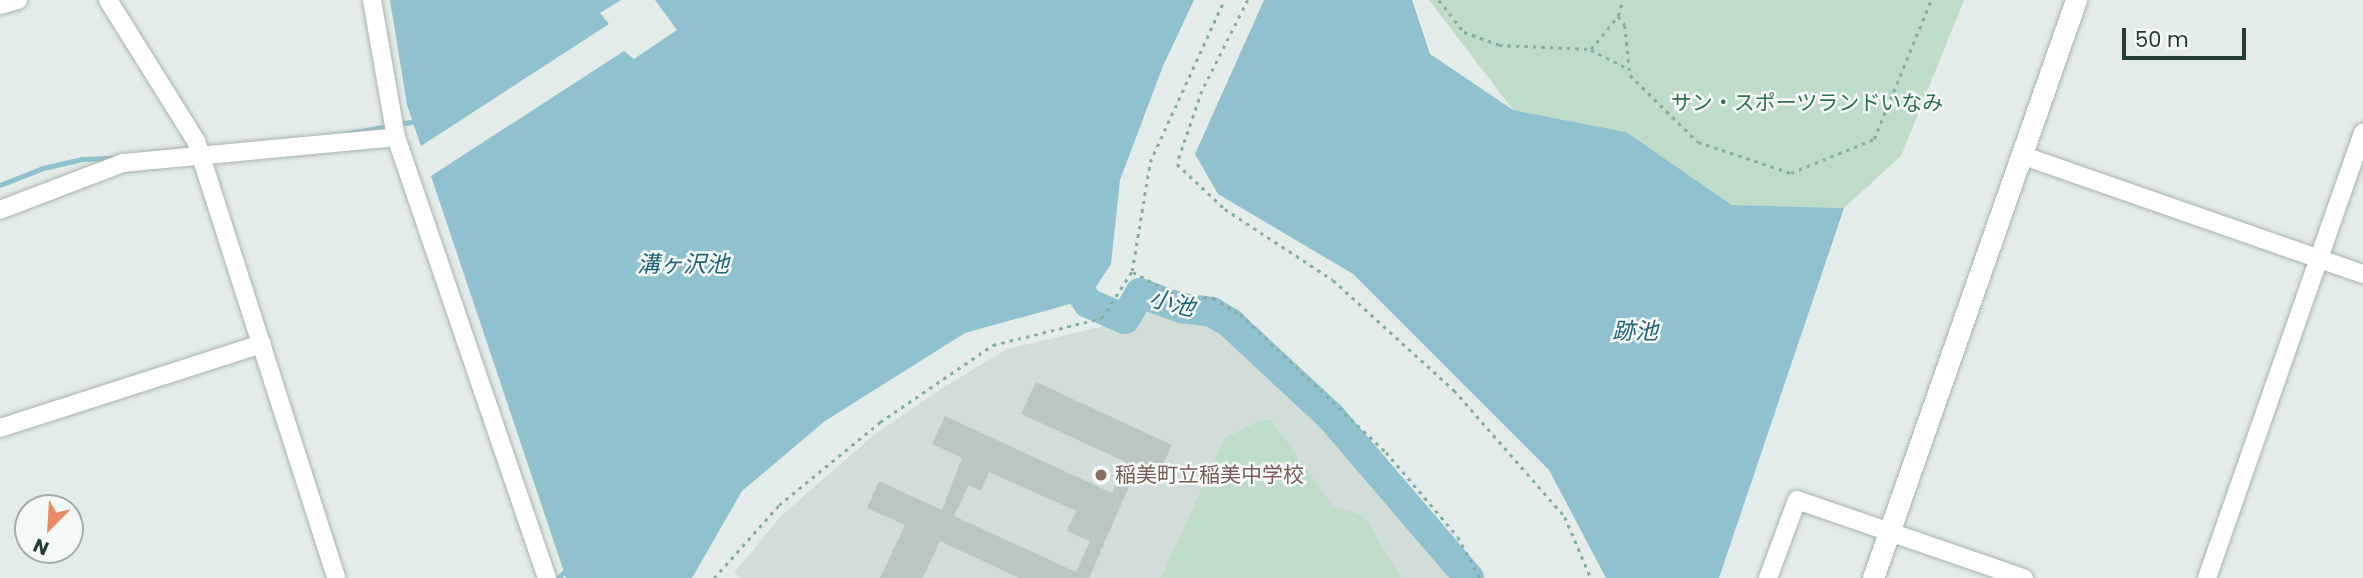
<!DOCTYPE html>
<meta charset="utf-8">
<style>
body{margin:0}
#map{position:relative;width:2363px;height:578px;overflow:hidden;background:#e4ece9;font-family:Poppins,"Noto Sans JP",sans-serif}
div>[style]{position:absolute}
.built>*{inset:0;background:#d2dcd8}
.green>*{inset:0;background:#bedcc8}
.water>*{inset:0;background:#8fc1ce}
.stream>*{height:5px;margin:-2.5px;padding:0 2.5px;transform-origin:2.5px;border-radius:2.5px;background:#8fc1ce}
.river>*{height:30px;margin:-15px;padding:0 15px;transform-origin:15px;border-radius:15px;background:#8fc1ce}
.building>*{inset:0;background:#b9c7c2}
.path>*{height:2.5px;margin-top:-1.25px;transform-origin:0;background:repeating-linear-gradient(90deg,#86aea3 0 3.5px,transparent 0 8.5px)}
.roads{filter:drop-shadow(0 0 2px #a7b4b0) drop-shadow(0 0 2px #a7b4b0)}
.street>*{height:18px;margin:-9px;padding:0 9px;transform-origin:9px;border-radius:9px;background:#fff}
.secondary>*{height:21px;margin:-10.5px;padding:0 10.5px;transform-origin:10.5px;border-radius:10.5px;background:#fff}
.dots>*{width:19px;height:19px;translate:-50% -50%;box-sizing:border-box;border:4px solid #f4f9f7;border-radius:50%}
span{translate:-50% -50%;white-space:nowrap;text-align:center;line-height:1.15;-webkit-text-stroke:5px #f4f9f7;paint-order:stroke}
.park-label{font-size:21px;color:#31714d}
.education-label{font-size:21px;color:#785e54}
.left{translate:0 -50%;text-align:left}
.water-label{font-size:23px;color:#226375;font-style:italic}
.north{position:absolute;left:14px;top:494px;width:70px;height:70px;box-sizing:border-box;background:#f4f9f7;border:2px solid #a1aeaa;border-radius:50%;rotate:204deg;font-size:19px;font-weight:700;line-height:28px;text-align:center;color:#243d37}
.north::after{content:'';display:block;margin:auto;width:24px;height:32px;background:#e98c65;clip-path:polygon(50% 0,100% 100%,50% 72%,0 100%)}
.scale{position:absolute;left:2122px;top:28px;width:124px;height:32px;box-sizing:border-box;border:4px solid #243d37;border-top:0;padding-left:9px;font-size:21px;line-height:24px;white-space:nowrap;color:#243d37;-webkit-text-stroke:5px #f4f9f7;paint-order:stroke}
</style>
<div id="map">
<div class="built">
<div style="clip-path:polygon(1146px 307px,1222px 327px,1335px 430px,1441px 555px,1454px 578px,740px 578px,734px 573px,781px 516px,875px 434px,941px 389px,1007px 349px,1113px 324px,1126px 334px)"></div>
</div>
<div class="green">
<div style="clip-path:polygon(1429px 0,1964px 0,1901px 156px,1844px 208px,1732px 205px,1626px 132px,1513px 110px)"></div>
<div style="clip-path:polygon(1271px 420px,1332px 505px,1364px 516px,1401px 578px,1161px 578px,1225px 438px,1259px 421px)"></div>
</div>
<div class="water">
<div style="clip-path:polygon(390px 0,621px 0,600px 13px,609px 24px,421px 146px,407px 105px)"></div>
<div style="clip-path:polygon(655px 0,1194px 0,1163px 66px,1120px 180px,1111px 264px,1088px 299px,965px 333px,825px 421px,742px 491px,692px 578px,566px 578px,431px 176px,624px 51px,634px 59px,677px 30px)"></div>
<div style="clip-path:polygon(1264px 0,1412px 0,1430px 54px,1513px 110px,1626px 132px,1732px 205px,1844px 208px,1719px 578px,1606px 578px,1549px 470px,1353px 274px,1218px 194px,1195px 154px)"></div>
</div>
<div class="stream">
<div style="left:344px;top:134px;width:73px;rotate:-10.2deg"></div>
<div style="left:0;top:185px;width:46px;rotate:-21.6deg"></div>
<div style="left:43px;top:168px;width:39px;rotate:-13deg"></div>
<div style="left:81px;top:159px;width:37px;rotate:-2deg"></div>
<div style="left:558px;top:578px;width:14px;rotate:-45deg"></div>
</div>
<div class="river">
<div style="left:1070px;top:265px;width:17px;rotate:80deg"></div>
<div style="left:1073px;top:282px;width:26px;rotate:54deg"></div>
<div style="left:1088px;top:303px;width:40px;rotate:23.4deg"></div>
<div style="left:1125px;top:319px;width:30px;rotate:-60deg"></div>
<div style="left:1140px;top:293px;width:44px;rotate:20.1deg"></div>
<div style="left:1181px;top:308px;width:31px;rotate:7deg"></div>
<div style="left:1212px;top:312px;width:21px;rotate:31deg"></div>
<div style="left:1230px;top:323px;width:138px;rotate:42.9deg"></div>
<div style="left:1331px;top:417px;width:212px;rotate:49.4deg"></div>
</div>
<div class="building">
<div style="clip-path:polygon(evenodd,1036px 382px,1172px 445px,1157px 477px,1137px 468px,1089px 578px,1019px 578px,940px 541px,923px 578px,880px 578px,905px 525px,867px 508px,879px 481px,942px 510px,962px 458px,932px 444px,945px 416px,1112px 493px,1126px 462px,1021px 414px,1036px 382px,989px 472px,1076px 511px,1067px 531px,1090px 541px,1076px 572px,954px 516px,969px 485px,981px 491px,989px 472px)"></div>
</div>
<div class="path">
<div style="left:1248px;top:0;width:102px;rotate:116.8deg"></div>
<div style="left:1202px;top:91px;width:77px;rotate:108.9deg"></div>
<div style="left:1177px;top:164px;width:66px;rotate:43.2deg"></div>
<div style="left:1225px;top:209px;width:129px;rotate:33.3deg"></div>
<div style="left:1333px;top:280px;width:164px;rotate:42.3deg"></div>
<div style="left:1454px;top:390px;width:169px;rotate:48.8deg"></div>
<div style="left:1565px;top:517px;width:66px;rotate:66.9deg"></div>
<div style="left:1439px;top:0;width:41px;rotate:52deg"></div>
<div style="left:1464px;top:32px;width:37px;rotate:20deg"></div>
<div style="left:1499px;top:45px;width:92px;rotate:2.5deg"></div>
<div style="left:1591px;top:49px;width:43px;rotate:-50.7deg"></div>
<div style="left:1618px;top:16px;width:11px;rotate:52deg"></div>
<div style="left:1625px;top:25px;width:50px;rotate:84.3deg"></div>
<div style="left:1630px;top:75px;width:95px;rotate:44.6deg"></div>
<div style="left:1698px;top:142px;width:98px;rotate:18.4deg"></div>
<div style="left:1791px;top:173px;width:90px;rotate:-22.3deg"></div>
<div style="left:1874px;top:139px;width:150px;rotate:-67.7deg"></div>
<div style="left:1618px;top:16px;width:17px;rotate:-73deg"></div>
<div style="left:1591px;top:50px;width:42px;rotate:26.6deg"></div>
<div style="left:1133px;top:272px;width:51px;rotate:28.1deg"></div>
<div style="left:1178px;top:296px;width:35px;rotate:3deg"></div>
<div style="left:1213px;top:298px;width:31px;rotate:31deg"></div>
<div style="left:1240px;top:314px;width:201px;rotate:43.4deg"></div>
<div style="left:1386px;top:452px;width:111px;rotate:49.7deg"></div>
<div style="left:1458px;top:537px;width:47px;rotate:61.8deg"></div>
<div style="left:714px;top:578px;width:98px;rotate:-48.3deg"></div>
<div style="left:779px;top:505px;width:131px;rotate:-39.4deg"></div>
<div style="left:880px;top:422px;width:137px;rotate:-34.3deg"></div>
<div style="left:993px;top:345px;width:112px;rotate:-13.9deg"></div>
<div style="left:1102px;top:318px;width:56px;rotate:-57.4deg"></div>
<div style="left:1132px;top:271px;width:110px;rotate:-80.6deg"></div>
<div style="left:1150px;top:162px;width:178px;rotate:-65.4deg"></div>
</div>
<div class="roads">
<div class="street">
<div style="left:108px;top:0;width:166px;rotate:58deg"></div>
<div style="left:196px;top:141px;width:459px;rotate:72.2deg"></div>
<div style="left:372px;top:0;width:139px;rotate:80.1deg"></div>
<div style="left:396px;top:137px;width:466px;rotate:71.1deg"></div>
<div style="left:0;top:5px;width:19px;rotate:-16deg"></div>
<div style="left:2021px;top:155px;width:362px;rotate:19.2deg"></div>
<div style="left:0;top:210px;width:132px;rotate:-20.9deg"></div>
<div style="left:123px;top:163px;width:274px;rotate:-5.4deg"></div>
<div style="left:0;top:428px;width:275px;rotate:-17.8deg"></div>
<div style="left:1768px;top:578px;width:83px;rotate:-69.6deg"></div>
<div style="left:1797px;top:500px;width:240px;rotate:19deg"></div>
<div style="left:2207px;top:578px;width:472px;rotate:-70.7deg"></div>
</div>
<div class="secondary">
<div style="left:1873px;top:578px;width:613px;rotate:-70.65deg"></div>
</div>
</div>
<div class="dots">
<div style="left:1101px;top:475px;background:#8d6e63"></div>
</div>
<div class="park-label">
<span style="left:1807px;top:103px">サン・スポーツランドいなみ</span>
</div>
<div class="education-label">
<span class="left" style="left:1115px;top:475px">稲美町立稲美中学校</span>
</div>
<div class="water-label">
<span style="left:683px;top:264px">溝ヶ沢池</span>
<span style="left:1172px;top:303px;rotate:14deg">小池</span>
<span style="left:1635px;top:331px">跡池</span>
</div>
<div class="north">N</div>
<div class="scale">50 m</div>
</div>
